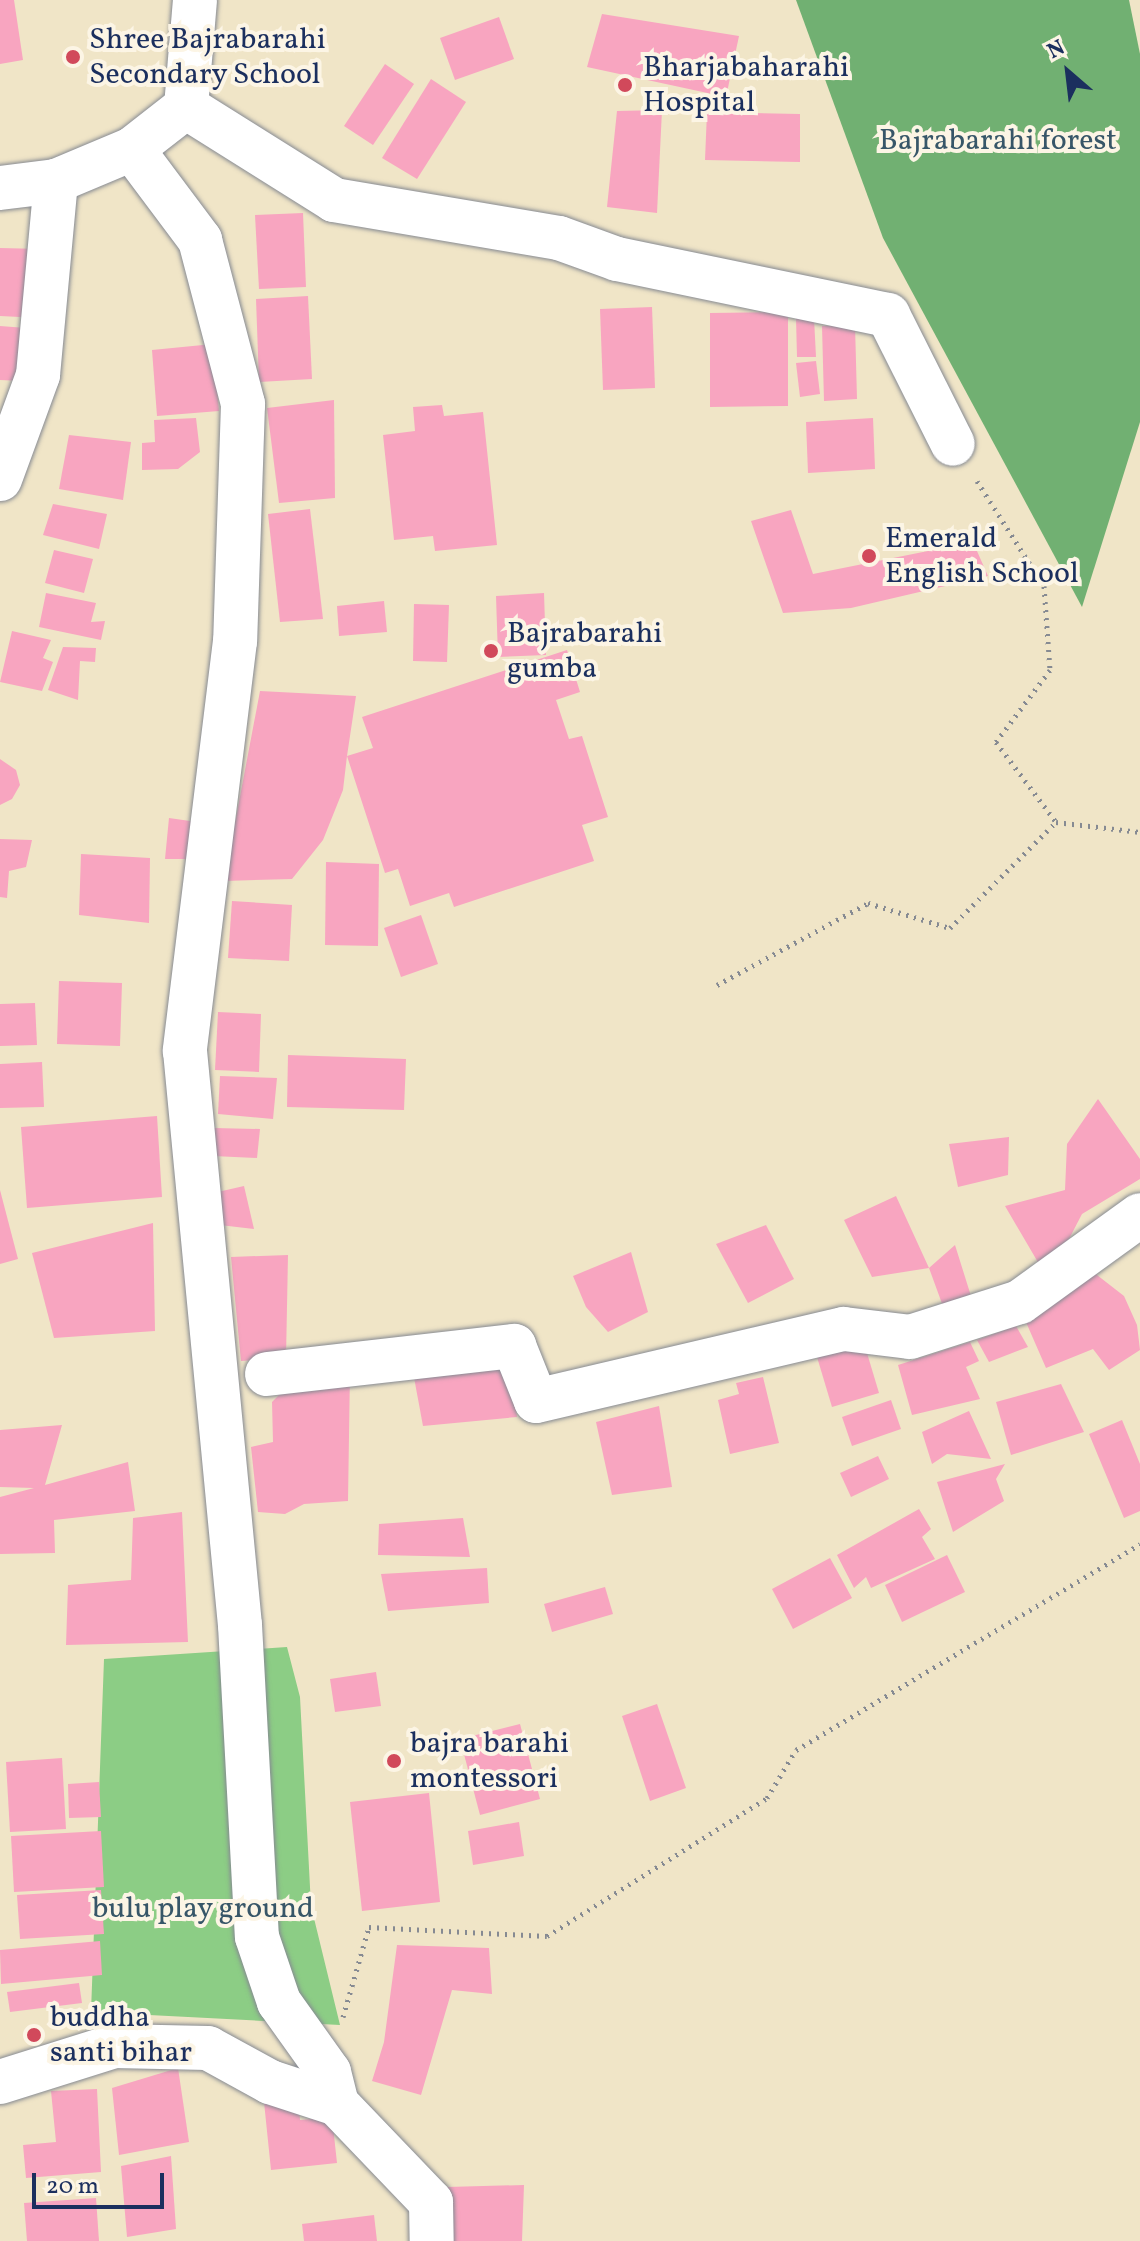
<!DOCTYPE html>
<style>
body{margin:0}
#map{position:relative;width:1140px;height:2241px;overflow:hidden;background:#f0e5c7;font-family:Vollkorn,serif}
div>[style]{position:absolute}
.green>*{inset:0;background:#8ccd85}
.forest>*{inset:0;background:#71b072}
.building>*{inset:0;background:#f8a5c0}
.path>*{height:5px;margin-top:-2.5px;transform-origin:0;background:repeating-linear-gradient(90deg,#868a92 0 2px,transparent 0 8px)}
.roads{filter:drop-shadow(0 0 2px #868a92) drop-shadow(0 0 2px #868a92)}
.street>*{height:44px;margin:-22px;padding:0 22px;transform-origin:22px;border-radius:22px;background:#fff}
.secondary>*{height:44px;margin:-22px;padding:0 22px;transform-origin:22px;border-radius:22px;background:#fff}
.dots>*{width:22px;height:22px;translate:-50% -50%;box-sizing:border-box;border:4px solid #fcf5e5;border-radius:50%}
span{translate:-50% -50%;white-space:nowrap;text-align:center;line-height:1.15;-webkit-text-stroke:8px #fcf5e5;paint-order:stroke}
.poi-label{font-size:30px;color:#1b2f5e}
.left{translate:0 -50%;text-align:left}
.park-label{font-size:30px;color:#375668}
.north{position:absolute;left:1028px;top:32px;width:80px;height:80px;-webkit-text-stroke:6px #fcf5e5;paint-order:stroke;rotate:332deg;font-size:22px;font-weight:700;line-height:32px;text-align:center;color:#1b2f5e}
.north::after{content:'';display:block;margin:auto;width:28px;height:36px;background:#1b2f5e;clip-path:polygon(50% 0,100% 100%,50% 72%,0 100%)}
.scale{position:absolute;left:32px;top:2173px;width:132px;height:36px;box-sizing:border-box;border:4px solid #1b2f5e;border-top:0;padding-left:10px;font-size:24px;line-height:28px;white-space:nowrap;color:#1b2f5e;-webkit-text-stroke:6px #fcf5e5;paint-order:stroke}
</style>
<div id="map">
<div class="green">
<div style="clip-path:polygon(287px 1647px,300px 1697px,311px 1906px,340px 2025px,91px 2012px,104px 1659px)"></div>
</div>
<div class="forest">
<div style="clip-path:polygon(796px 0,1129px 0,1140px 54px,1140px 422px,1082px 607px,883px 238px)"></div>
</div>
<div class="building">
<div style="clip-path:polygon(0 0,14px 0,23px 60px,0 64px)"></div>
<div style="clip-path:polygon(602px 14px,739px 36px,726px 97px,587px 67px)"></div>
<div style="clip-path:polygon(499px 17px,514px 59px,455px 80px,440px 38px)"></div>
<div style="clip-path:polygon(385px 64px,414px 84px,373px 145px,344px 126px)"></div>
<div style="clip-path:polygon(431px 79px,466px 102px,417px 179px,382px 158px)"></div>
<div style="clip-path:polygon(662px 110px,657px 213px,607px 207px,617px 111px)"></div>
<div style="clip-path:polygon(707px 112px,800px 114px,800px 162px,705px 160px)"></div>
<div style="clip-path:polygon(303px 213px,306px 287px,259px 289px,255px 215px)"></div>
<div style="clip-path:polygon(0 248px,42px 249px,40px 318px,0 316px)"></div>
<div style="clip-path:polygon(308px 296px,312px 379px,259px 382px,256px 299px)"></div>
<div style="clip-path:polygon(652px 307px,655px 388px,603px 390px,600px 309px)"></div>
<div style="clip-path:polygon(788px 312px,788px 406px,710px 407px,710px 313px)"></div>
<div style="clip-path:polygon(796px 318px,814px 318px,816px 357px,797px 357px)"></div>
<div style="clip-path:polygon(855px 325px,857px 399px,824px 401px,822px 326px)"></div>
<div style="clip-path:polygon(0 326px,26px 328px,22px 381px,0 380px)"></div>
<div style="clip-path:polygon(213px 344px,219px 411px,157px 416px,152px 350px)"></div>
<div style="clip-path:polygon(816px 361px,820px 394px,800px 397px,796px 363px)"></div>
<div style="clip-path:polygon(334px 400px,335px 498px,279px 503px,267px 408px)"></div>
<div style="clip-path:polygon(442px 405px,444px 416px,483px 412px,497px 545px,435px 551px,433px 536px,394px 540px,383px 435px,415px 431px,413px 407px)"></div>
<div style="clip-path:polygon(196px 418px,200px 452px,178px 469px,142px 470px,142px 443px,155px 442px,154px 420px)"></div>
<div style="clip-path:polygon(873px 418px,875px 469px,808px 473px,806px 422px)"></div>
<div style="clip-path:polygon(69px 435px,131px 442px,123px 500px,59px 489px)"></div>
<div style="clip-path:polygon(53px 504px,107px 514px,99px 549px,43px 535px)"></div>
<div style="clip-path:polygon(310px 509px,323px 619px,280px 622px,268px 514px)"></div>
<div style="clip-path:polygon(791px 510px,813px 574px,973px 542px,988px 576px,851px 608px,783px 613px,751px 521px)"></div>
<div style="clip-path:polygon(54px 550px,93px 559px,84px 593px,45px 583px)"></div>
<div style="clip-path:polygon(46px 593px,96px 603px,91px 622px,105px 621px,101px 640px,39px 627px)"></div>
<div style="clip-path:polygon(544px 593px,546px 655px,498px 657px,496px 596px)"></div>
<div style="clip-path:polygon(384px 601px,387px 632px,339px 636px,337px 606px)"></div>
<div style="clip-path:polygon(414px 604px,449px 605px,447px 662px,413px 661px)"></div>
<div style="clip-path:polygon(12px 631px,51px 640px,43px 658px,53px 662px,42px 691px,0 682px)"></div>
<div style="clip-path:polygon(63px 647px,96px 648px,95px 662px,80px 661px,78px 700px,48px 690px)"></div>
<div style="clip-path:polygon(567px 650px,580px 692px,556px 700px,569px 739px,582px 736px,608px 817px,582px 825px,594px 861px,454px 907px,449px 893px,410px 906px,398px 869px,385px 873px,347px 756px,343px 790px,323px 840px,292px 879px,224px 881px,260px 691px,356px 696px,347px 756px,373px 748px,362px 717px)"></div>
<div style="clip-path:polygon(0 759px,16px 770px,20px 785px,12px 799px,0 805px)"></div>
<div style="clip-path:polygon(169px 818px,204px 823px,199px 859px,165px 859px)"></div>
<div style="clip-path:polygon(0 839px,32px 840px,26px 867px,9px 871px,7px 898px,0 897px)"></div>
<div style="clip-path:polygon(81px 854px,150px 858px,149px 923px,79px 915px)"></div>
<div style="clip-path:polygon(326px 862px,379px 864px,378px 946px,325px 945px)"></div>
<div style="clip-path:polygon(232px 901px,292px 905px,289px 961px,228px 958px)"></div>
<div style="clip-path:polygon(421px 915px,438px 964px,401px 977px,384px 928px)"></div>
<div style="clip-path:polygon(59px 981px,122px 983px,120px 1046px,57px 1044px)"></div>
<div style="clip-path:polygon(35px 1003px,37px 1045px,0 1046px,0 1004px)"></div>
<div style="clip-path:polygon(218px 1012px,261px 1014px,259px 1072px,215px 1070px)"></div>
<div style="clip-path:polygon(288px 1055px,406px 1059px,404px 1110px,287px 1107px)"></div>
<div style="clip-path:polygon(42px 1062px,44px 1107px,0 1108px,0 1064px)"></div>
<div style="clip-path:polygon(220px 1076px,277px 1078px,273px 1119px,218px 1114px)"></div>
<div style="clip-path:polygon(1098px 1099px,1140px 1159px,1140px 1179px,1082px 1214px,1069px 1239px,1039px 1264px,1005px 1206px,1065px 1190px,1067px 1144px)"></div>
<div style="clip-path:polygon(157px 1116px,162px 1197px,27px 1208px,21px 1127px)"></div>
<div style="clip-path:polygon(214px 1128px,260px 1129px,257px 1158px,213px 1156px)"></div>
<div style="clip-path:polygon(1009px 1137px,1008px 1175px,958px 1187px,949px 1144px)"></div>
<div style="clip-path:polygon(244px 1186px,254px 1229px,211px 1224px,209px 1194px)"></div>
<div style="clip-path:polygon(0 1190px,18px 1259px,0 1264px)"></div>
<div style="clip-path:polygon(896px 1196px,929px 1268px,955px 1245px,976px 1312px,948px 1320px,929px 1268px,872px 1277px,844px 1220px)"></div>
<div style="clip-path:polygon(153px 1223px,155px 1331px,54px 1338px,32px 1253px)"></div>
<div style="clip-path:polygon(766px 1225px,794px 1279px,748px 1303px,716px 1244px)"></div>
<div style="clip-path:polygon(631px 1252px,648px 1312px,608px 1332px,586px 1307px,573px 1276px)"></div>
<div style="clip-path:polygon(288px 1255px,286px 1358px,241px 1361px,231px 1257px)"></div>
<div style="clip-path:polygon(1088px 1268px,1124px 1296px,1137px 1325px,1140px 1350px,1109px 1370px,1093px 1349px,1046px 1368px,1022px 1313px)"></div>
<div style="clip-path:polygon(1016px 1326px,1028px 1347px,989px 1362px,977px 1340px)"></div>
<div style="clip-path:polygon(970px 1342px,979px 1361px,966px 1367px,980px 1399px,912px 1415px,898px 1365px)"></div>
<div style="clip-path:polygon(864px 1343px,879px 1393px,832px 1407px,817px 1357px)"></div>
<div style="clip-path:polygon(509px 1359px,517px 1417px,423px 1426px,413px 1372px)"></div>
<div style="clip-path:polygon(350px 1371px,348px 1501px,304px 1504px,285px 1514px,258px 1512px,251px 1447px,273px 1442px,272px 1402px,298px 1376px)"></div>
<div style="clip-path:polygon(763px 1377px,779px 1443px,730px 1454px,718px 1400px,739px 1394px,736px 1383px)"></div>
<div style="clip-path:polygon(1061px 1384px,1084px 1432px,1011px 1455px,996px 1402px)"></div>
<div style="clip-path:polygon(891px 1400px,901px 1429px,852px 1446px,842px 1417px)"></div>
<div style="clip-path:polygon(659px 1406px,672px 1487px,612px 1495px,596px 1422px)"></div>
<div style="clip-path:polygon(969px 1411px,991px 1459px,947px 1454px,932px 1464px,922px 1432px)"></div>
<div style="clip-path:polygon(1122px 1420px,1140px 1464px,1140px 1511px,1124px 1518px,1089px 1434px)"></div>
<div style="clip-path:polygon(62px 1425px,45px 1485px,128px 1462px,135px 1511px,54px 1520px,55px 1553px,0 1554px,0 1497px,34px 1488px,0 1487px,0 1430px)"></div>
<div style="clip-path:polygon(878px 1456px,889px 1479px,851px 1497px,840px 1473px)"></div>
<div style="clip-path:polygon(1005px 1464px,996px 1479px,1004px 1501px,953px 1532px,937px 1482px)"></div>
<div style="clip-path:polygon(919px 1509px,931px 1529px,922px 1537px,935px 1559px,871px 1588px,866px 1577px,854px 1588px,837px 1555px)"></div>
<div style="clip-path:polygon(182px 1512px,188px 1642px,66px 1645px,68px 1585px,131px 1580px,133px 1518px)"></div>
<div style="clip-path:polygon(463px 1518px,470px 1557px,378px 1555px,379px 1524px)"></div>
<div style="clip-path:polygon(947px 1555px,965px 1592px,902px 1622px,885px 1585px)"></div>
<div style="clip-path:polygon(830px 1558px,852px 1598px,793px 1629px,772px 1589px)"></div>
<div style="clip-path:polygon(487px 1568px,489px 1603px,388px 1611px,381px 1574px)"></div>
<div style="clip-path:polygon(605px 1587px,613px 1614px,552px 1632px,544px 1604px)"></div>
<div style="clip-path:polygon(376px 1672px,381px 1706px,335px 1712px,330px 1679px)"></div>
<div style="clip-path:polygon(657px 1704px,686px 1788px,650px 1801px,622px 1716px)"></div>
<div style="clip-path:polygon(520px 1724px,540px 1799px,480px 1815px,460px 1739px)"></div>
<div style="clip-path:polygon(62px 1758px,66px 1829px,10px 1832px,6px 1762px)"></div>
<div style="clip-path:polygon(99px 1782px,101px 1817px,69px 1818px,68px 1784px)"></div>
<div style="clip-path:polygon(429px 1793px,440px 1902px,362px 1911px,350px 1802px)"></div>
<div style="clip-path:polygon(519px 1822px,524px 1856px,473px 1865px,468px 1831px)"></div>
<div style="clip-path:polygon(101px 1831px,104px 1887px,14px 1892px,11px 1836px)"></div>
<div style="clip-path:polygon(101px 1890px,104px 1934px,20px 1939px,17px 1895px)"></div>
<div style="clip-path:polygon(100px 1941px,102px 1975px,1px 1984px,0 1950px)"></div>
<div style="clip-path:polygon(397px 1945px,489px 1948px,492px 1994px,452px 1990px,421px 2095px,372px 2081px,384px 2042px)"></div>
<div style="clip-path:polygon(79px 1983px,82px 2003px,10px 2012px,7px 1992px)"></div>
<div style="clip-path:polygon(178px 2068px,189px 2142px,119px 2155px,112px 2088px)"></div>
<div style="clip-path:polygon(97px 2089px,101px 2172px,26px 2178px,23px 2145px,56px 2142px,51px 2091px)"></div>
<div style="clip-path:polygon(298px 2098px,300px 2120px,332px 2117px,337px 2163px,271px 2170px,264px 2102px)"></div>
<div style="clip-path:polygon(171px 2156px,176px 2229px,127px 2237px,121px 2166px)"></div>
<div style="clip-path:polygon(524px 2185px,522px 2241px,452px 2241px,447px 2187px)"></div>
<div style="clip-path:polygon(96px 2198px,99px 2241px,27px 2241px,24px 2203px)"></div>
<div style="clip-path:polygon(374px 2215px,377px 2241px,304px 2241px,302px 2224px)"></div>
</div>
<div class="path">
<div style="left:977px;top:481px;width:125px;rotate:57.5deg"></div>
<div style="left:1044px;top:586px;width:84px;rotate:85.9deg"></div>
<div style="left:1050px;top:670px;width:90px;rotate:126.9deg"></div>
<div style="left:996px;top:742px;width:100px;rotate:53.1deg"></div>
<div style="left:1056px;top:822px;width:85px;rotate:6.8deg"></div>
<div style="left:717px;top:985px;width:172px;rotate:-28.5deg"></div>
<div style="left:868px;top:903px;width:86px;rotate:17deg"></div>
<div style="left:950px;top:928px;width:150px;rotate:-45deg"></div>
<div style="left:343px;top:2017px;width:94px;rotate:-73.9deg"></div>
<div style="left:369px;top:1927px;width:178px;rotate:2.9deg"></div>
<div style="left:547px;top:1936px;width:260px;rotate:-32.1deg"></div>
<div style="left:767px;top:1798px;width:56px;rotate:-58.9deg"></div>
<div style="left:796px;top:1750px;width:401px;rotate:-30.9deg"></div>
</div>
<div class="roads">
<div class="street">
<div style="left:186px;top:107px;width:175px;rotate:32.1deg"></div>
<div style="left:334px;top:200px;width:228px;rotate:9.6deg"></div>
<div style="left:559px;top:238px;width:62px;rotate:19.9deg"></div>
<div style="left:617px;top:259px;width:277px;rotate:11.7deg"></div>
<div style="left:888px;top:315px;width:144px;rotate:63.3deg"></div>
<div style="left:132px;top:149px;width:114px;rotate:53.2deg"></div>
<div style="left:200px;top:240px;width:170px;rotate:75.3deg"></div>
<div style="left:243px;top:404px;width:237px;rotate:91.9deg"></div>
<div style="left:235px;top:641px;width:413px;rotate:97deg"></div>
<div style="left:185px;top:1051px;width:577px;rotate:84.53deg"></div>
<div style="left:240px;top:1625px;width:312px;rotate:86.9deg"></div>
<div style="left:257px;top:1937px;width:69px;rotate:71.3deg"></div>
<div style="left:279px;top:2002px;width:86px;rotate:54.5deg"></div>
<div style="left:329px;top:2072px;width:33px;rotate:76deg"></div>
<div style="left:337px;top:2104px;width:136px;rotate:46.2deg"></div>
<div style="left:431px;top:2202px;width:39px;rotate:89deg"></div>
<div style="left:0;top:479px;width:111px;rotate:-69.9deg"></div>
<div style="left:38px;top:375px;width:195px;rotate:-84.7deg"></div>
<div style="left:267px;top:1374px;width:249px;rotate:-6.5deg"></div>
<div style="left:514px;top:1346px;width:59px;rotate:68.2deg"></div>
<div style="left:536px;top:1401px;width:316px;rotate:-13.2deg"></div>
<div style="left:844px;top:1329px;width:66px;rotate:6.9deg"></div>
<div style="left:910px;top:1337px;width:115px;rotate:-17.7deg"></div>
<div style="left:1020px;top:1302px;width:148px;rotate:-35.9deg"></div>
<div style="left:0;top:2082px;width:120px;rotate:-17.5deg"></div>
<div style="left:114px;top:2046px;width:94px;rotate:1.2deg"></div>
<div style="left:208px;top:2048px;width:71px;rotate:28.7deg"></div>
<div style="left:270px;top:2082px;width:71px;rotate:18.2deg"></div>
</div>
<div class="secondary">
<div style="left:0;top:188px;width:56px;rotate:-7.1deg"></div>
<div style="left:56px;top:181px;width:82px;rotate:-22.8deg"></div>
<div style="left:132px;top:149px;width:68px;rotate:-37.9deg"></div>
<div style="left:186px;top:107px;width:107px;rotate:-85.2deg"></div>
</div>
</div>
<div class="dots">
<div style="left:73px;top:57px;background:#d1495b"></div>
<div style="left:625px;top:85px;background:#d1495b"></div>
<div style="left:869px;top:556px;background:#d1495b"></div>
<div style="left:491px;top:651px;background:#d1495b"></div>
<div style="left:394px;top:1761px;background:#d1495b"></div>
<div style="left:34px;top:2035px;background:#d1495b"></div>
</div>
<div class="poi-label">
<span class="left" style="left:89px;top:57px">Shree Bajrabarahi<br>Secondary School</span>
<span class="left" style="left:643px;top:85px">Bharjabaharahi<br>Hospital</span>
<span class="left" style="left:885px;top:556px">Emerald<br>English School</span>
<span class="left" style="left:507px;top:651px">Bajrabarahi<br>gumba</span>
<span class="left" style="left:410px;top:1761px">bajra barahi<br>montessori</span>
<span class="left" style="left:50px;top:2035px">buddha<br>santi bihar</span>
</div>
<div class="park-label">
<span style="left:998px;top:141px">Bajrabarahi forest</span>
<span style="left:203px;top:1909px">bulu play ground</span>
</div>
<div class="north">N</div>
<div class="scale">20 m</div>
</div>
